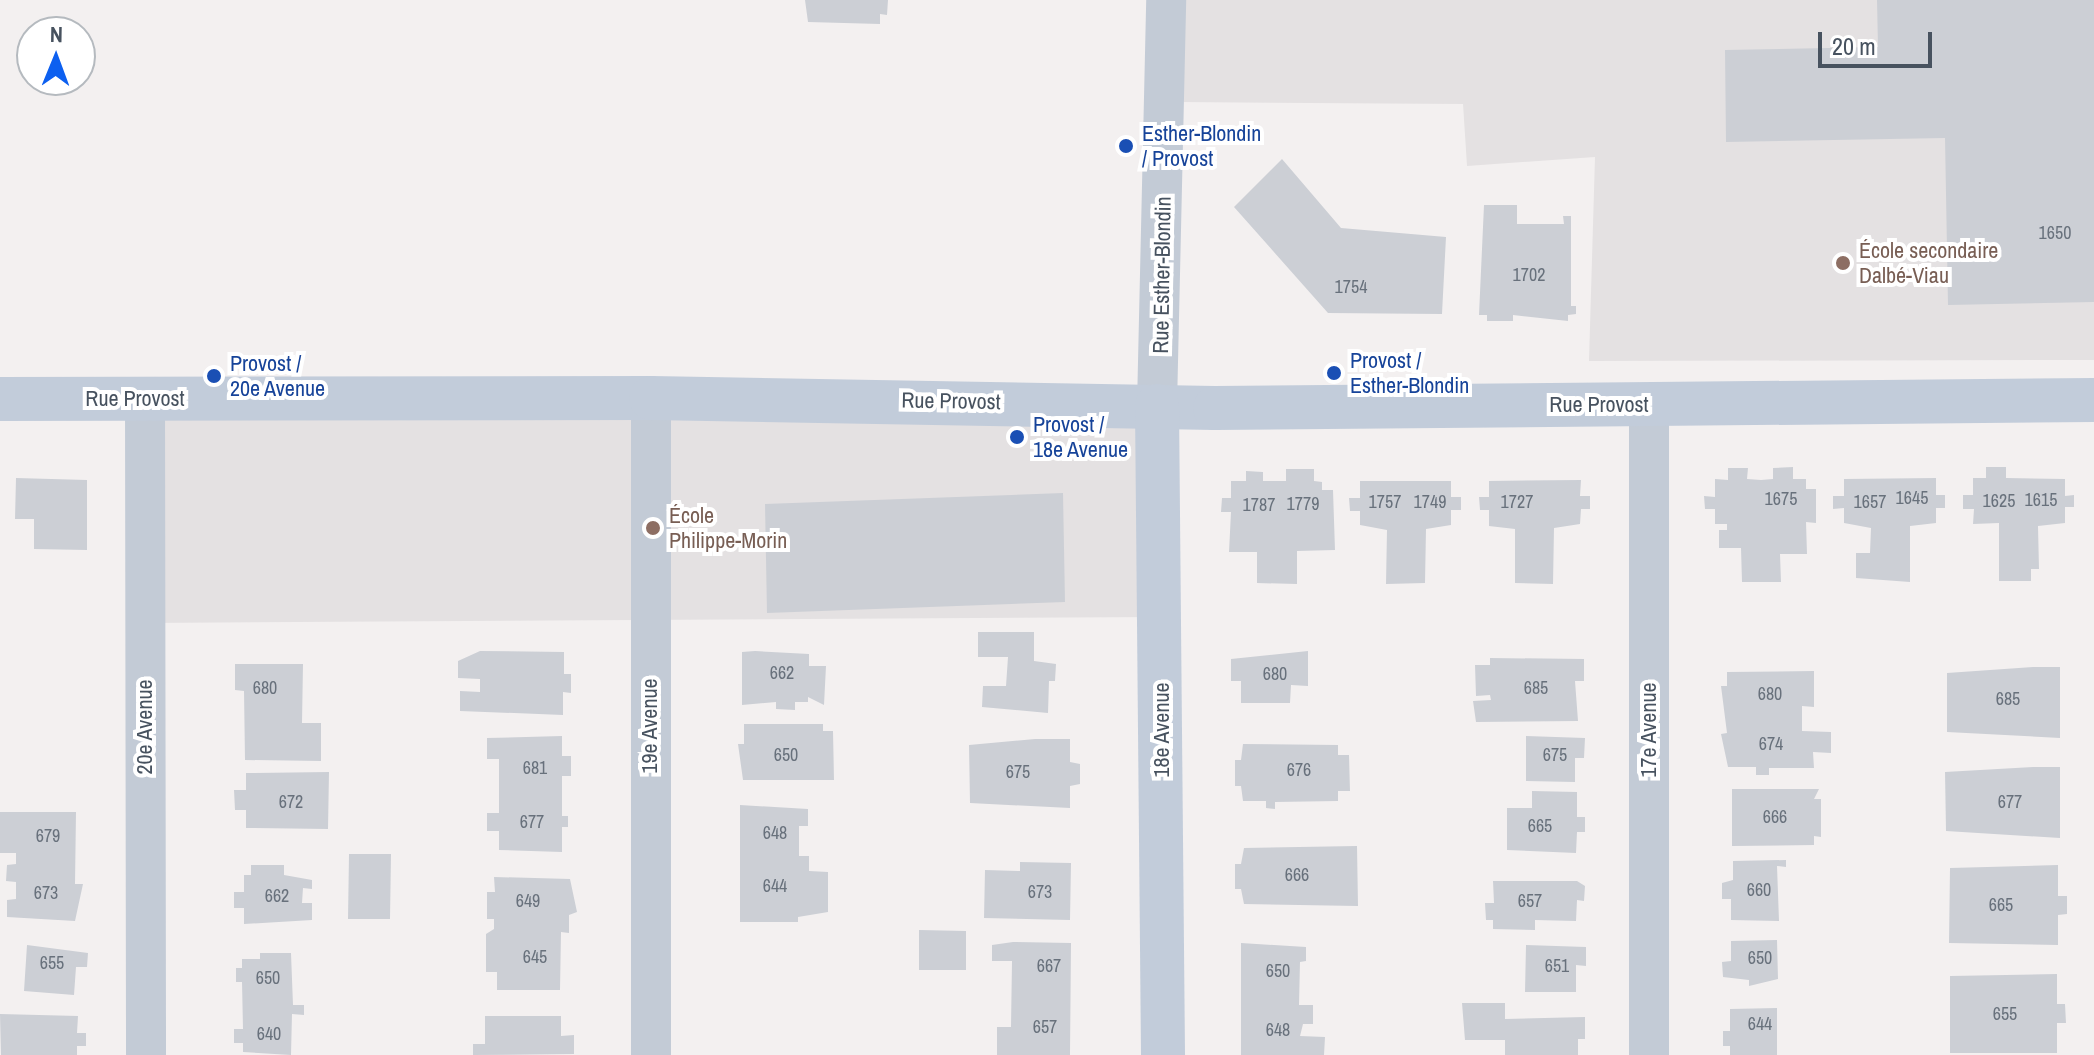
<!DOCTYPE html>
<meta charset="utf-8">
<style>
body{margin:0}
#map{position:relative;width:2094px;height:1055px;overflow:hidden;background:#f3f0f0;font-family:"Archivo Narrow",sans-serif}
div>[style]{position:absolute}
.education>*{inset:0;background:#e4e1e2}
.building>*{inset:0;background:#cccfd5}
.street>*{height:40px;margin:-20px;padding:0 20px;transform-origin:20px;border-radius:20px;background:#c3cbd6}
.secondary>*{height:44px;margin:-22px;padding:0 22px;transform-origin:22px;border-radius:22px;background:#c2ccda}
.dots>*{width:22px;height:22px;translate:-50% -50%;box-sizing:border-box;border:4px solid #fff;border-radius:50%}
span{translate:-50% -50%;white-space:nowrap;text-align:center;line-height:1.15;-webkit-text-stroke:8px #fff;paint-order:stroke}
.number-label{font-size:18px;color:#68717c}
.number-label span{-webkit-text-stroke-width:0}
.transit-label{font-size:22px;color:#164399}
.left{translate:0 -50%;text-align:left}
.education-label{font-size:22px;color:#785e54}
.street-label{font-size:22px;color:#47525f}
.north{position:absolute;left:16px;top:16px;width:80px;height:80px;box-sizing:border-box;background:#fff;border:2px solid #b5babf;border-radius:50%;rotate:1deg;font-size:22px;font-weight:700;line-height:32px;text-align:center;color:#47525f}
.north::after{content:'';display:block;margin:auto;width:28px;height:36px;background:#0d60f0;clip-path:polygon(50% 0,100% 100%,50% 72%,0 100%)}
.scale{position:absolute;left:1818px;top:32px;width:114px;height:36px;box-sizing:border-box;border:4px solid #47525f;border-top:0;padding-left:10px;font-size:24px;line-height:28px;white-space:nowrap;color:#47525f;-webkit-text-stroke:6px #fff;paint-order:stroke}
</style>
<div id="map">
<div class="education">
<div style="clip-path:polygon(1174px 0,2094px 0,2094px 360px,1589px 361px,1595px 157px,1467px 166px,1463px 104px,1179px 102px)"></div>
<div style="clip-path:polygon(145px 399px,1157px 406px,1162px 617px,145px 623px)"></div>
</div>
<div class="building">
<div style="clip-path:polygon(805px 0,888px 0,887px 15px,880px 14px,880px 24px,808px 22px)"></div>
<div style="clip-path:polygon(1877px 0,2094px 0,2094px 302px,1948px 305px,1945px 138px,1726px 142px,1725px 50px,1878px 47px)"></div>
<div style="clip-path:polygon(1282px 159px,1341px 228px,1446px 237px,1442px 314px,1328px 313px,1234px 207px)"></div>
<div style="clip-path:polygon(1484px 205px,1517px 205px,1517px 224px,1564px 224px,1563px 216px,1571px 216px,1571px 306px,1576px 306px,1576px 314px,1568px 315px,1568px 321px,1513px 315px,1513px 321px,1487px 321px,1487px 315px,1479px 315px)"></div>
<div style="clip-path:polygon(1793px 467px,1793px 479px,1806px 479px,1806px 489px,1816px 489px,1816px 523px,1806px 522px,1807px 554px,1780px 554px,1781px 582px,1742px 582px,1741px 548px,1719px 548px,1719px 530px,1727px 530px,1727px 524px,1715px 524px,1715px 509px,1705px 509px,1704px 496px,1715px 497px,1715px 479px,1728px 480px,1728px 468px,1748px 468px,1747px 479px,1761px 480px,1773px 479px,1773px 468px)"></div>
<div style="clip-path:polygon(1986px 467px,2006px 467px,2006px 478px,2065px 479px,2065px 496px,2074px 495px,2074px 507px,2065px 507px,2065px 523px,2038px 526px,2039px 569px,2031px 569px,2031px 581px,1999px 581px,1999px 523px,1973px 524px,1974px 509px,1963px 509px,1963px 495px,1973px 495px,1973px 478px,1986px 478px)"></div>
<div style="clip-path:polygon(1286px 469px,1314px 469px,1314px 481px,1322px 482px,1322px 490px,1333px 490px,1335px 550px,1297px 551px,1297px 584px,1257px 583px,1257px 552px,1229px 552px,1231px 512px,1221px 512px,1222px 498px,1231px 498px,1231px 481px,1246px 481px,1246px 471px,1263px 472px,1263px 481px,1286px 481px)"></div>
<div style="clip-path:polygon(16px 478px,87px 480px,87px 550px,34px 549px,34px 519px,15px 519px)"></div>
<div style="clip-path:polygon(1936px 478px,1936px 495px,1945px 495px,1945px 508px,1936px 508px,1936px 523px,1910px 526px,1910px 582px,1856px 578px,1856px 553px,1870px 553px,1871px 528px,1844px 523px,1844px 508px,1833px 509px,1833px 496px,1844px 496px,1844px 479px)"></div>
<div style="clip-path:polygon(1581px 480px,1580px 496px,1590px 496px,1590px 509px,1581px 509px,1580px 524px,1554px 528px,1553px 584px,1515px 583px,1515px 529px,1489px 526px,1489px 510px,1480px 510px,1479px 497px,1489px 497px,1489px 481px)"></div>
<div style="clip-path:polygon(1360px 481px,1451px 481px,1451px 497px,1461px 497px,1461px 510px,1451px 510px,1451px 525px,1426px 529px,1425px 583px,1386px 584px,1387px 530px,1360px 525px,1360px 511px,1350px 511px,1349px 498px,1360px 498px)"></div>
<div style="clip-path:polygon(1063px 493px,1065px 602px,767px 613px,765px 504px)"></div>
<div style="clip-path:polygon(978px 632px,1034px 632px,1034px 661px,1056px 664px,1055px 681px,1049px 681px,1048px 713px,982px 707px,983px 686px,1006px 686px,1008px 657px,978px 657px)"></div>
<div style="clip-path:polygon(480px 651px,564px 652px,564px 674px,571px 674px,571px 693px,563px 692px,563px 715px,460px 711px,460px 691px,480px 692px,480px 679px,458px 678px,458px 661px)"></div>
<div style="clip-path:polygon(755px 651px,809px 654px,809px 666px,826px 666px,824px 705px,808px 697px,808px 702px,795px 702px,795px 710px,776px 709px,776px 702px,742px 705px,742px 652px)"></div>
<div style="clip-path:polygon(1308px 651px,1308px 686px,1291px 685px,1290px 703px,1241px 703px,1241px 681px,1231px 681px,1231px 659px)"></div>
<div style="clip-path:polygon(1490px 658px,1584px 659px,1584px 681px,1575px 681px,1578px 721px,1476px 722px,1473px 701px,1491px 700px,1490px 695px,1476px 696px,1475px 665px,1490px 665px)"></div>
<div style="clip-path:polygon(235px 664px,303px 664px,302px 723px,321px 723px,321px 761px,245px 760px,244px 691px,235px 690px)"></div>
<div style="clip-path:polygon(2033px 667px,2060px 667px,2060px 738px,1947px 732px,1947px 673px)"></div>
<div style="clip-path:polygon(1814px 671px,1814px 707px,1802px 706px,1802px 731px,1831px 732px,1831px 753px,1813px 752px,1814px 768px,1769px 768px,1769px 775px,1756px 775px,1756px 767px,1728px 767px,1721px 734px,1727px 733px,1721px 686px,1727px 686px,1727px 672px)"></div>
<div style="clip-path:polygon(744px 724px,823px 724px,823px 731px,833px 731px,834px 780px,743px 780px,738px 744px,744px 744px)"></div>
<div style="clip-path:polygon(562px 736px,562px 756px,571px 756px,571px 776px,562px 776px,562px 816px,568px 816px,568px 827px,562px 827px,562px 852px,499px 850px,499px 831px,487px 831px,487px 813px,499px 813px,499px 759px,487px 759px,487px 738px)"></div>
<div style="clip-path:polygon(1526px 736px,1585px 738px,1584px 758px,1575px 758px,1575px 782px,1526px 781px)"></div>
<div style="clip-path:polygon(1035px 739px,1070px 739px,1070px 762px,1080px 764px,1080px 784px,1070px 786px,1070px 808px,970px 803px,969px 745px)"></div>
<div style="clip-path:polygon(1243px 744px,1338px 745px,1338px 755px,1349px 755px,1350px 791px,1338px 791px,1338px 801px,1275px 802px,1275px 809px,1266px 808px,1266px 801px,1243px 801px,1241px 786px,1235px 786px,1235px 760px,1241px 760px)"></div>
<div style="clip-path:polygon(2033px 767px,2060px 767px,2060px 838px,1946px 831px,1945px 772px)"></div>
<div style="clip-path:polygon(329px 772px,328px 829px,246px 828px,246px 810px,235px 810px,234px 790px,246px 790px,246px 773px)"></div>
<div style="clip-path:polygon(1732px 789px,1819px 789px,1814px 799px,1821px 799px,1821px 837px,1814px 836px,1814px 845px,1732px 846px)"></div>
<div style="clip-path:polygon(1532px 791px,1577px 792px,1577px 817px,1585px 817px,1585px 832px,1577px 832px,1576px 853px,1507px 850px,1507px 808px,1532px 808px)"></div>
<div style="clip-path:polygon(740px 805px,808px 809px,808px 826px,799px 826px,799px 856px,809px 856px,809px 871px,828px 872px,828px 912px,798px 917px,798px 922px,740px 922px)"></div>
<div style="clip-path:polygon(0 812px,76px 812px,75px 884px,83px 884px,75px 921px,7px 917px,7px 900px,16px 899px,16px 882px,6px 881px,7px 865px,16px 864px,16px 853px,0 853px)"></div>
<div style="clip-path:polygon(1357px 846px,1358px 906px,1244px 904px,1241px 889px,1235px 889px,1235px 864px,1241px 864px,1244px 848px)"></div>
<div style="clip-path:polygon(349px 854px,391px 854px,390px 919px,348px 919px)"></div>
<div style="clip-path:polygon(1786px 860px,1786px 867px,1777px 866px,1779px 921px,1731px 920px,1731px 899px,1722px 899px,1722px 883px,1733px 880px,1733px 861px)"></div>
<div style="clip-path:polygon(1020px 862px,1071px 863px,1070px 920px,984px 918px,985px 870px,1020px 871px)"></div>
<div style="clip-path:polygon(251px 865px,284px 865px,284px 875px,312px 880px,312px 889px,303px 888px,302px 903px,312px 903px,312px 920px,244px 924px,244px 908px,234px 908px,234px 892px,244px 892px,244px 875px,251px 875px)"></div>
<div style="clip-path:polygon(2058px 865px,2058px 896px,2067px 896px,2067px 914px,2058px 915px,2058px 945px,1949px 943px,1950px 868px)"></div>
<div style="clip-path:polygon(494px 877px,570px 879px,577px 912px,569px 915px,569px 933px,561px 932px,560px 990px,497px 990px,497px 972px,486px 972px,486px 934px,494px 929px,494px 919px,487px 919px,487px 892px,495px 892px)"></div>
<div style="clip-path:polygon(1493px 881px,1577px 881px,1585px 886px,1584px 901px,1577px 900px,1576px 921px,1535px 920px,1535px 930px,1493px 929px,1493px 920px,1486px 920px,1485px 903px,1494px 903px)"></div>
<div style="clip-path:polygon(919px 930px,966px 931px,966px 970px,919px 970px)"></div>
<div style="clip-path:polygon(1777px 940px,1778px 979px,1749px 986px,1749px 980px,1723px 977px,1722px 962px,1731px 961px,1731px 941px)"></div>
<div style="clip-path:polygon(1013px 942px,1071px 943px,1070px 1055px,997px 1055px,997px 1027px,1011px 1027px,1012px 961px,992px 961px,992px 945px)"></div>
<div style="clip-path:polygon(1241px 943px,1306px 947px,1306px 961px,1300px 962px,1299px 1005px,1313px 1005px,1313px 1024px,1303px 1024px,1300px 1036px,1325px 1037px,1324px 1055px,1241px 1055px)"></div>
<div style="clip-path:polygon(27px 945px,88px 953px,87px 967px,76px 967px,74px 995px,24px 991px)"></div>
<div style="clip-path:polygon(1526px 945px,1586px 947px,1586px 966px,1576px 965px,1576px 992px,1525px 992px)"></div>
<div style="clip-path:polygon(260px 953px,291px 953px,293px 1005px,304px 1005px,304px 1015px,292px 1014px,291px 1055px,243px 1052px,243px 1043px,234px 1043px,234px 1029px,243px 1029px,242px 982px,236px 982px,236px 968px,242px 968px,242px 959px,260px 959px)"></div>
<div style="clip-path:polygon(2057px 974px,2057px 1004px,2065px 1004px,2066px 1023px,2057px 1023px,2057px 1053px,1950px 1053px,1950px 976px)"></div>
<div style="clip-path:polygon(1462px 1003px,1505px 1003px,1505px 1019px,1585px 1017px,1585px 1039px,1578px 1039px,1578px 1055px,1505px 1055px,1505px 1040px,1465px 1040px)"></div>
<div style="clip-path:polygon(1777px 1008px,1777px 1055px,1730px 1055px,1730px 1046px,1723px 1046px,1723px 1031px,1730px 1031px,1730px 1009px)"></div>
<div style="clip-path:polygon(0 1014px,78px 1016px,77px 1033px,86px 1033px,86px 1046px,77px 1046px,77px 1055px,1px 1055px)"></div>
<div style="clip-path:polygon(485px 1016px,561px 1016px,561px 1036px,574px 1035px,574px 1054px,473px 1055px,473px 1044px,485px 1044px)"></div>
</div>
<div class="street">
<div style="left:145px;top:399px;width:656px;rotate:89.91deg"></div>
<div style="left:1649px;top:404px;width:651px;rotate:90deg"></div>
<div style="left:1157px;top:406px;width:406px;rotate:-88.7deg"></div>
<div style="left:651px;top:1055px;width:657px;rotate:-90deg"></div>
</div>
<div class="secondary">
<div style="left:0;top:399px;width:651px;rotate:-0.09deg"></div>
<div style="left:651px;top:398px;width:564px;rotate:1.02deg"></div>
<div style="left:1215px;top:408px;width:879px;rotate:-0.52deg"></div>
<div style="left:1157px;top:406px;width:649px;rotate:89.47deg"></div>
</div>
<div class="dots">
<div style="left:1126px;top:146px;background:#1a4fb4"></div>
<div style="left:1843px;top:263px;background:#8d6e63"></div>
<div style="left:1334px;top:373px;background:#1a4fb4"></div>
<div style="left:214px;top:376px;background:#1a4fb4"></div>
<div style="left:1017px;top:437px;background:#1a4fb4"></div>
<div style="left:653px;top:528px;background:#8d6e63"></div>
</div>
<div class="number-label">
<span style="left:2055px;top:233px">1650</span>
<span style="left:1529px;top:275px">1702</span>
<span style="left:1351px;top:287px">1754</span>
<span style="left:1912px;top:498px">1645</span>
<span style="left:1781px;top:499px">1675</span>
<span style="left:2041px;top:500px">1615</span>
<span style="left:1999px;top:501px">1625</span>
<span style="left:1385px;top:502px">1757</span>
<span style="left:1430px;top:502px">1749</span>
<span style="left:1517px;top:502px">1727</span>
<span style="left:1870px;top:502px">1657</span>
<span style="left:1303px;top:504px">1779</span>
<span style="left:1259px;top:505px">1787</span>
<span style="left:782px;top:673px">662</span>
<span style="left:1275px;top:674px">680</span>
<span style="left:265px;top:688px">680</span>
<span style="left:1536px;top:688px">685</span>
<span style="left:1770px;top:694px">680</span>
<span style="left:2008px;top:699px">685</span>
<span style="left:1771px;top:744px">674</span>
<span style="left:786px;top:755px">650</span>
<span style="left:1555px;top:755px">675</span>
<span style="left:535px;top:768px">681</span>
<span style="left:1299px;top:770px">676</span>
<span style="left:1018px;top:772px">675</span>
<span style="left:291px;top:802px">672</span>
<span style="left:2010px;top:802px">677</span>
<span style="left:1775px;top:817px">666</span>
<span style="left:532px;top:822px">677</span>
<span style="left:1540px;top:826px">665</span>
<span style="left:775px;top:833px">648</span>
<span style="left:48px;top:836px">679</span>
<span style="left:1297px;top:875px">666</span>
<span style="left:775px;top:886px">644</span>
<span style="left:1759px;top:890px">660</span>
<span style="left:1040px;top:892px">673</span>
<span style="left:46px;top:893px">673</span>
<span style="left:277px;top:896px">662</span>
<span style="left:528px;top:901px">649</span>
<span style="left:1530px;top:901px">657</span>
<span style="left:2001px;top:905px">665</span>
<span style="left:535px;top:957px">645</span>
<span style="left:1760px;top:958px">650</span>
<span style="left:52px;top:963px">655</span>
<span style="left:1049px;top:966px">667</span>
<span style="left:1557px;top:966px">651</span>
<span style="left:1278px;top:971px">650</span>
<span style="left:268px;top:978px">650</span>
<span style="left:2005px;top:1014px">655</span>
<span style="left:1760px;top:1024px">644</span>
<span style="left:1045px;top:1027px">657</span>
<span style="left:1278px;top:1030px">648</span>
<span style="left:269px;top:1034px">640</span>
</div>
<div class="transit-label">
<span class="left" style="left:1142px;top:146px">Esther-Blondin<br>/ Provost</span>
<span class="left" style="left:1350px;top:373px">Provost /<br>Esther-Blondin</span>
<span class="left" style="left:230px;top:376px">Provost /<br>20e Avenue</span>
<span class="left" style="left:1033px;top:437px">Provost /<br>18e Avenue</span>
</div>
<div class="education-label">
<span class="left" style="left:1859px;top:263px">École secondaire<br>Dalbé-Viau</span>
<span class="left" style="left:669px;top:528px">École<br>Philippe-Morin</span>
</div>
<div class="street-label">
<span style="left:1162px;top:275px;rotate:-89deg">Rue Esther-Blondin</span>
<span style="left:135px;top:399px">Rue Provost</span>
<span style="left:951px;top:401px;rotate:1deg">Rue Provost</span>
<span style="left:1599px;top:405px">Rue Provost</span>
<span style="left:650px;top:726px;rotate:-90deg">19e Avenue</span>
<span style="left:145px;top:727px;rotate:-90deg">20e Avenue</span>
<span style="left:1162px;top:730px;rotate:-90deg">18e Avenue</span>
<span style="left:1649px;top:730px;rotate:-90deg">17e Avenue</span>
</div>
<div class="north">N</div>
<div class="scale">20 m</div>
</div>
